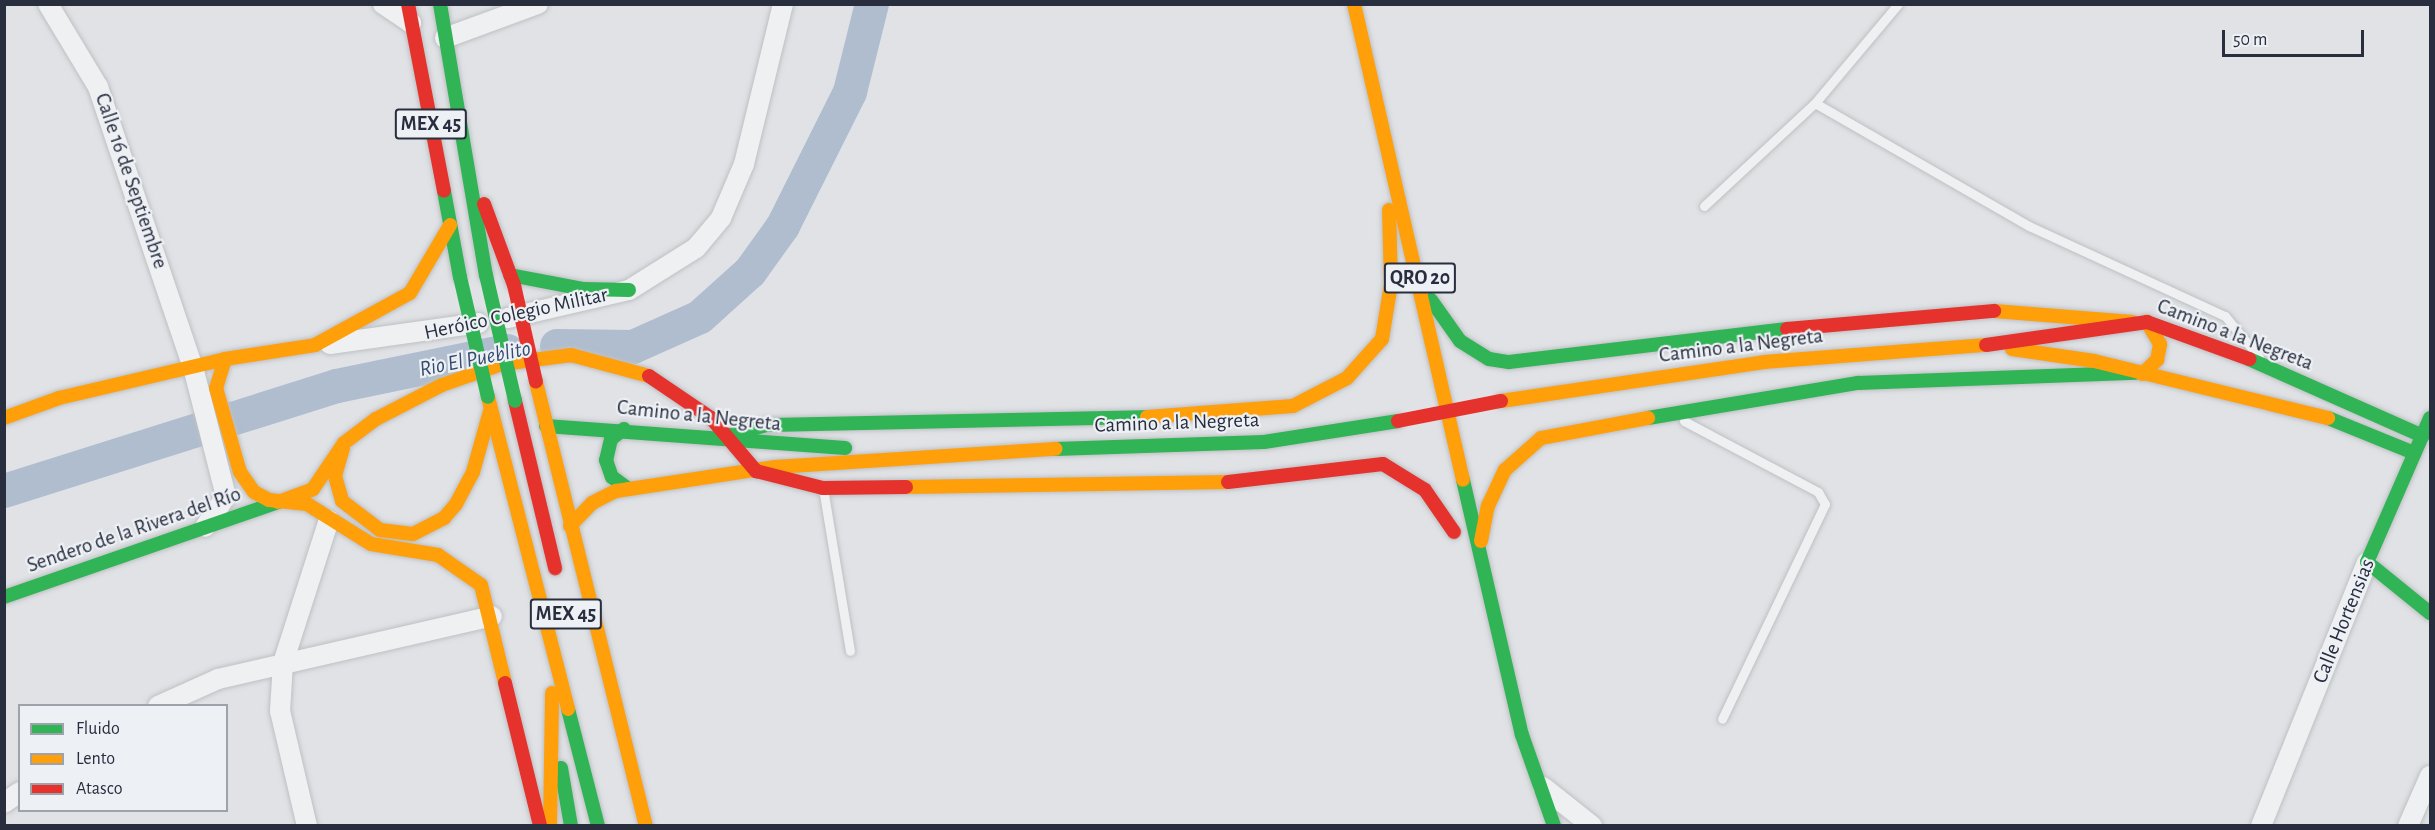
<!DOCTYPE html>
<meta charset="utf-8">
<style>
body{margin:0}
#map{position:relative;width:2435px;height:830px;overflow:hidden;background:#e0e2e5;font-family:"Alegreya Sans",sans-serif}
div>[style]{position:absolute}
.river>*{height:34px;margin:-17px;padding:0 17px;transform-origin:17px;border-radius:17px;background:#afbdcf}
.roads{filter:drop-shadow(0 0 2px #bec0c3) drop-shadow(0 0 2px #bec0c3)}
.lane>*{height:9px;margin:-4.5px;padding:0 4.5px;transform-origin:4.5px;border-radius:4.5px;background:#eff0f1}
.street>*{height:20px;margin:-10px;padding:0 10px;transform-origin:10px;border-radius:10px;background:#eff0f1}
.fast>*{height:14px;margin:-7px;padding:0 7px;transform-origin:7px;border-radius:7px;background:#30b455}
.slow>*{height:14px;margin:-7px;padding:0 7px;transform-origin:7px;border-radius:7px;background:#ff9f0a}
.jam>*{height:14px;margin:-7px;padding:0 7px;transform-origin:7px;border-radius:7px;background:#e5322d}
.fast-bridge>*{height:14px;margin:-7px;padding:0 7px;transform-origin:7px;border-radius:7px;background:#30b455}
.jam-bridge>*{height:14px;margin:-7px;padding:0 7px;transform-origin:7px;border-radius:7px;background:#e5322d}
span{translate:-50% -50%;white-space:nowrap;text-align:center;line-height:1.15;-webkit-text-stroke:4.5px #edf0f5;paint-order:stroke}
.shield-label span{padding:2px 4px;background:#edf0f5;border:2px solid;border-radius:4px;-webkit-text-stroke-width:0}
.shield-label{font-size:20px;color:#282e3d;font-weight:700}
.street-label{font-size:21px;color:#282e3d}
.water-label{font-size:22px;color:#344b6f;font-style:italic}
.frame{position:absolute;inset:0;border:6px solid #282e3d;pointer-events:none}
.legend{position:absolute;left:18px;top:704px;width:210px;height:108px;box-sizing:border-box;background:#edf0f5;border:2px solid #9ea2ab;margin:0;padding:8px 10px;list-style:none;font-size:18px;color:#282e3d}
.legend li{display:flex;align-items:center;gap:12px;height:30px}
.legend b{width:30px;border:2px solid #9ea2ab}
.scale{position:absolute;left:2222px;top:30px;width:142px;height:27px;box-sizing:border-box;border:3px solid #282e3d;border-top:0;padding-left:8px;font-size:18px;line-height:21px;white-space:nowrap;color:#282e3d;-webkit-text-stroke:4px #edf0f5;paint-order:stroke}
</style>
<div id="map">
<div class="river">
<div style="left:557px;top:346px;width:76px;rotate:0.8deg"></div>
<div style="left:633px;top:347px;width:73px;rotate:-24.1deg"></div>
<div style="left:700px;top:317px;width:67px;rotate:-42deg"></div>
<div style="left:750px;top:272px;width:57px;rotate:-54.3deg"></div>
<div style="left:783px;top:226px;width:150px;rotate:-63.4deg"></div>
<div style="left:850px;top:92px;width:91px;rotate:-76deg"></div>
<div style="left:4px;top:491px;width:349px;rotate:-17.5deg"></div>
<div style="left:337px;top:386px;width:174px;rotate:-11.6deg"></div>
</div>
<div class="roads">
<div class="lane">
<div style="left:1815px;top:103px;width:247px;rotate:29.9deg"></div>
<div style="left:2029px;top:226px;width:216px;rotate:24.7deg"></div>
<div style="left:2225px;top:316px;width:53px;rotate:50.3deg"></div>
<div style="left:1704px;top:206px;width:151px;rotate:-42.9deg"></div>
<div style="left:1815px;top:103px;width:129px;rotate:-50deg"></div>
<div style="left:1684px;top:421px;width:152px;rotate:27.9deg"></div>
<div style="left:1818px;top:492px;width:14px;rotate:60deg"></div>
<div style="left:1825px;top:504px;width:238px;rotate:115.6deg"></div>
<div style="left:824px;top:494px;width:159px;rotate:80.6deg"></div>
</div>
<div class="street">
<div style="left:48px;top:4px;width:97px;rotate:58.9deg"></div>
<div style="left:98px;top:87px;width:296px;rotate:71.3deg"></div>
<div style="left:193px;top:367px;width:133px;rotate:75.7deg"></div>
<div style="left:226px;top:496px;width:37px;rotate:124deg"></div>
<div style="left:383px;top:4px;width:34px;rotate:34deg"></div>
<div style="left:445px;top:38px;width:99px;rotate:-20.1deg"></div>
<div style="left:508px;top:318px;width:124px;rotate:-13deg"></div>
<div style="left:629px;top:290px;width:79px;rotate:-32.1deg"></div>
<div style="left:696px;top:248px;width:39px;rotate:-50deg"></div>
<div style="left:721px;top:218px;width:59px;rotate:-66.9deg"></div>
<div style="left:744px;top:164px;width:165px;rotate:-76.3deg"></div>
<div style="left:330px;top:344px;width:150px;rotate:-8deg"></div>
<div style="left:158px;top:706px;width:66px;rotate:-24.2deg"></div>
<div style="left:218px;top:679px;width:281px;rotate:-12.9deg"></div>
<div style="left:1543px;top:787px;width:63px;rotate:38.5deg"></div>
<div style="left:4px;top:803px;width:19px;rotate:-35deg"></div>
<div style="left:307px;top:826px;width:118px;rotate:-103.2deg"></div>
<div style="left:280px;top:711px;width:48px;rotate:-86.4deg"></div>
<div style="left:283px;top:663px;width:150px;rotate:-72.2deg"></div>
<div style="left:2261px;top:826px;width:284px;rotate:-68.1deg"></div>
<div style="left:2408px;top:826px;width:55px;rotate:-66.3deg"></div>
</div>
<div class="fast">
<div style="left:440px;top:4px;width:275px;rotate:80.4deg"></div>
<div style="left:444px;top:191px;width:87px;rotate:79.5deg"></div>
<div style="left:510px;top:275px;width:74px;rotate:10.9deg"></div>
<div style="left:583px;top:289px;width:46px;rotate:1.2deg"></div>
<div style="left:1431px;top:300px;width:50px;rotate:54.7deg"></div>
<div style="left:1460px;top:341px;width:34px;rotate:32deg"></div>
<div style="left:1489px;top:359px;width:20px;rotate:9deg"></div>
<div style="left:1509px;top:362px;width:280px;rotate:-6.8deg"></div>
<div style="left:2249px;top:359px;width:190px;rotate:23.9deg"></div>
<div style="left:1648px;top:418px;width:213px;rotate:-9.5deg"></div>
<div style="left:1858px;top:383px;width:278px;rotate:-2.1deg"></div>
<div style="left:2328px;top:418px;width:93px;rotate:22.1deg"></div>
<div style="left:2430px;top:418px;width:157px;rotate:113.6deg"></div>
<div style="left:2367px;top:562px;width:81px;rotate:39deg"></div>
<div style="left:546px;top:426px;width:300px;rotate:4.2deg"></div>
<div style="left:624px;top:429px;width:16px;rotate:142deg"></div>
<div style="left:611px;top:439px;width:22px;rotate:103deg"></div>
<div style="left:606px;top:460px;width:18px;rotate:71deg"></div>
<div style="left:612px;top:477px;width:19px;rotate:36deg"></div>
<div style="left:724px;top:437px;width:44px;rotate:-15.9deg"></div>
<div style="left:766px;top:425px;width:381px;rotate:-1.2deg"></div>
<div style="left:1055px;top:449px;width:209px;rotate:-1.9deg"></div>
<div style="left:1264px;top:442px;width:136px;rotate:-8.9deg"></div>
<div style="left:1463px;top:480px;width:262px;rotate:77deg"></div>
<div style="left:1522px;top:735px;width:96px;rotate:70.6deg"></div>
<div style="left:4px;top:597px;width:290px;rotate:-19.1deg"></div>
<div style="left:568px;top:709px;width:121px;rotate:75.6deg"></div>
<div style="left:561px;top:768px;width:59px;rotate:80.2deg"></div>
</div>
<div class="slow">
<div style="left:1354px;top:4px;width:488px;rotate:77.1deg"></div>
<div style="left:1994px;top:311px;width:139px;rotate:4.5deg"></div>
<div style="left:315px;top:345px;width:108px;rotate:-28.7deg"></div>
<div style="left:410px;top:293px;width:79px;rotate:-59.5deg"></div>
<div style="left:2012px;top:349px;width:83px;rotate:8.3deg"></div>
<div style="left:2094px;top:361px;width:241px;rotate:13.7deg"></div>
<div style="left:225px;top:359px;width:30px;rotate:107deg"></div>
<div style="left:216px;top:388px;width:87px;rotate:74.1deg"></div>
<div style="left:240px;top:472px;width:24px;rotate:55deg"></div>
<div style="left:254px;top:492px;width:17px;rotate:28deg"></div>
<div style="left:269px;top:500px;width:38px;rotate:6deg"></div>
<div style="left:307px;top:504px;width:75px;rotate:32deg"></div>
<div style="left:371px;top:544px;width:68px;rotate:9.3deg"></div>
<div style="left:438px;top:555px;width:52px;rotate:34.9deg"></div>
<div style="left:481px;top:585px;width:101px;rotate:76.2deg"></div>
<div style="left:2142px;top:374px;width:21px;rotate:-43deg"></div>
<div style="left:2157px;top:360px;width:16px;rotate:-79deg"></div>
<div style="left:2160px;top:344px;width:26px;rotate:-121deg"></div>
<div style="left:536px;top:382px;width:457px;rotate:76.1deg"></div>
<div style="left:488px;top:397px;width:322px;rotate:75.6deg"></div>
<div style="left:1501px;top:401px;width:266px;rotate:-8.4deg"></div>
<div style="left:1764px;top:362px;width:223px;rotate:-4.4deg"></div>
<div style="left:1147px;top:417px;width:146px;rotate:-4.3deg"></div>
<div style="left:1293px;top:406px;width:61px;rotate:-27.4deg"></div>
<div style="left:1347px;top:378px;width:52px;rotate:-48.1deg"></div>
<div style="left:1382px;top:339px;width:56px;rotate:-80.7deg"></div>
<div style="left:1391px;top:284px;width:74px;rotate:-91.5deg"></div>
<div style="left:4px;top:418px;width:59px;rotate:-20deg"></div>
<div style="left:59px;top:398px;width:171px;rotate:-13.2deg"></div>
<div style="left:225px;top:359px;width:91px;rotate:-8.8deg"></div>
<div style="left:343px;top:448px;width:29px;rotate:106deg"></div>
<div style="left:335px;top:476px;width:26px;rotate:74deg"></div>
<div style="left:342px;top:501px;width:48px;rotate:37.3deg"></div>
<div style="left:380px;top:530px;width:33px;rotate:7deg"></div>
<div style="left:413px;top:534px;width:35px;rotate:-27deg"></div>
<div style="left:444px;top:518px;width:18px;rotate:-49deg"></div>
<div style="left:456px;top:504px;width:36px;rotate:-62deg"></div>
<div style="left:473px;top:472px;width:63px;rotate:-74.4deg"></div>
<div style="left:906px;top:487px;width:322px;rotate:-0.9deg"></div>
<div style="left:278px;top:502px;width:37px;rotate:-20deg"></div>
<div style="left:313px;top:489px;width:55px;rotate:-56deg"></div>
<div style="left:344px;top:443px;width:40px;rotate:-37deg"></div>
<div style="left:376px;top:419px;width:74px;rotate:-27.3deg"></div>
<div style="left:442px;top:385px;width:64px;rotate:-19.3deg"></div>
<div style="left:502px;top:364px;width:70px;rotate:-7.4deg"></div>
<div style="left:571px;top:355px;width:81px;rotate:15.1deg"></div>
<div style="left:570px;top:526px;width:32px;rotate:-46deg"></div>
<div style="left:592px;top:503px;width:27px;rotate:-27deg"></div>
<div style="left:616px;top:491px;width:161px;rotate:-8.6deg"></div>
<div style="left:775px;top:467px;width:281px;rotate:-3.7deg"></div>
<div style="left:1481px;top:541px;width:36px;rotate:-79deg"></div>
<div style="left:1488px;top:506px;width:40px;rotate:-65deg"></div>
<div style="left:1505px;top:470px;width:48px;rotate:-41.6deg"></div>
<div style="left:1541px;top:438px;width:109px;rotate:-10.6deg"></div>
<div style="left:550px;top:826px;width:133px;rotate:-89.1deg"></div>
</div>
<div class="jam">
<div style="left:408px;top:4px;width:190px;rotate:79.1deg"></div>
<div style="left:484px;top:204px;width:86px;rotate:69.7deg"></div>
<div style="left:1787px;top:329px;width:208px;rotate:-5deg"></div>
<div style="left:1986px;top:345px;width:163px;rotate:-8.1deg"></div>
<div style="left:2147px;top:322px;width:109px;rotate:19.9deg"></div>
<div style="left:649px;top:376px;width:75px;rotate:34.1deg"></div>
<div style="left:711px;top:418px;width:70px;rotate:49.7deg"></div>
<div style="left:756px;top:471px;width:69px;rotate:14.2deg"></div>
<div style="left:823px;top:488px;width:83px;rotate:-0.7deg"></div>
<div style="left:515px;top:401px;width:172px;rotate:76.5deg"></div>
<div style="left:1228px;top:482px;width:156px;rotate:-6.6deg"></div>
<div style="left:1383px;top:464px;width:49px;rotate:31.8deg"></div>
<div style="left:1425px;top:490px;width:51px;rotate:55.4deg"></div>
<div style="left:505px;top:683px;width:147px;rotate:76.2deg"></div>
</div>
</div>
<div class="fast-bridge">
<div style="left:486px;top:275px;width:129px;rotate:77deg"></div>
<div style="left:460px;top:277px;width:123px;rotate:76.9deg"></div>
</div>
<div class="jam-bridge">
<div style="left:514px;top:285px;width:99px;rotate:77.2deg"></div>
<div style="left:1398px;top:421px;width:105px;rotate:-11deg"></div>
</div>
<div class="shield-label">
<span style="left:431px;top:124px">MEX 45</span>
<span style="left:1420px;top:278px">QRO 20</span>
<span style="left:566px;top:614px">MEX 45</span>
</div>
<div class="street-label">
<span style="left:131px;top:181px;rotate:71deg">Calle 16 de Septiembre</span>
<span style="left:516px;top:314px;rotate:-12deg">Heróico Colegio Militar</span>
<span style="left:2235px;top:335px;rotate:21deg">Camino a la Negreta</span>
<span style="left:1741px;top:346px;rotate:-7deg">Camino a la Negreta</span>
<span style="left:699px;top:416px;rotate:6deg">Camino a la Negreta</span>
<span style="left:1177px;top:423px;rotate:-2deg">Camino a la Negreta</span>
<span style="left:134px;top:530px;rotate:-19deg">Sendero de la Rivera del Río</span>
<span style="left:2344px;top:621px;rotate:-68deg">Calle Hortensias</span>
</div>
<div class="water-label">
<span style="left:475px;top:359px;rotate:-11deg">Rio El Pueblito</span>
</div>
<div class="frame"></div>
<ul class="legend">
<li><b style="height:8px;background:#30b455"></b>Fluido</li>
<li><b style="height:8px;background:#ff9f0a"></b>Lento</li>
<li><b style="height:8px;background:#e5322d"></b>Atasco</li>
</ul>
<div class="scale">50 m</div>
</div>
